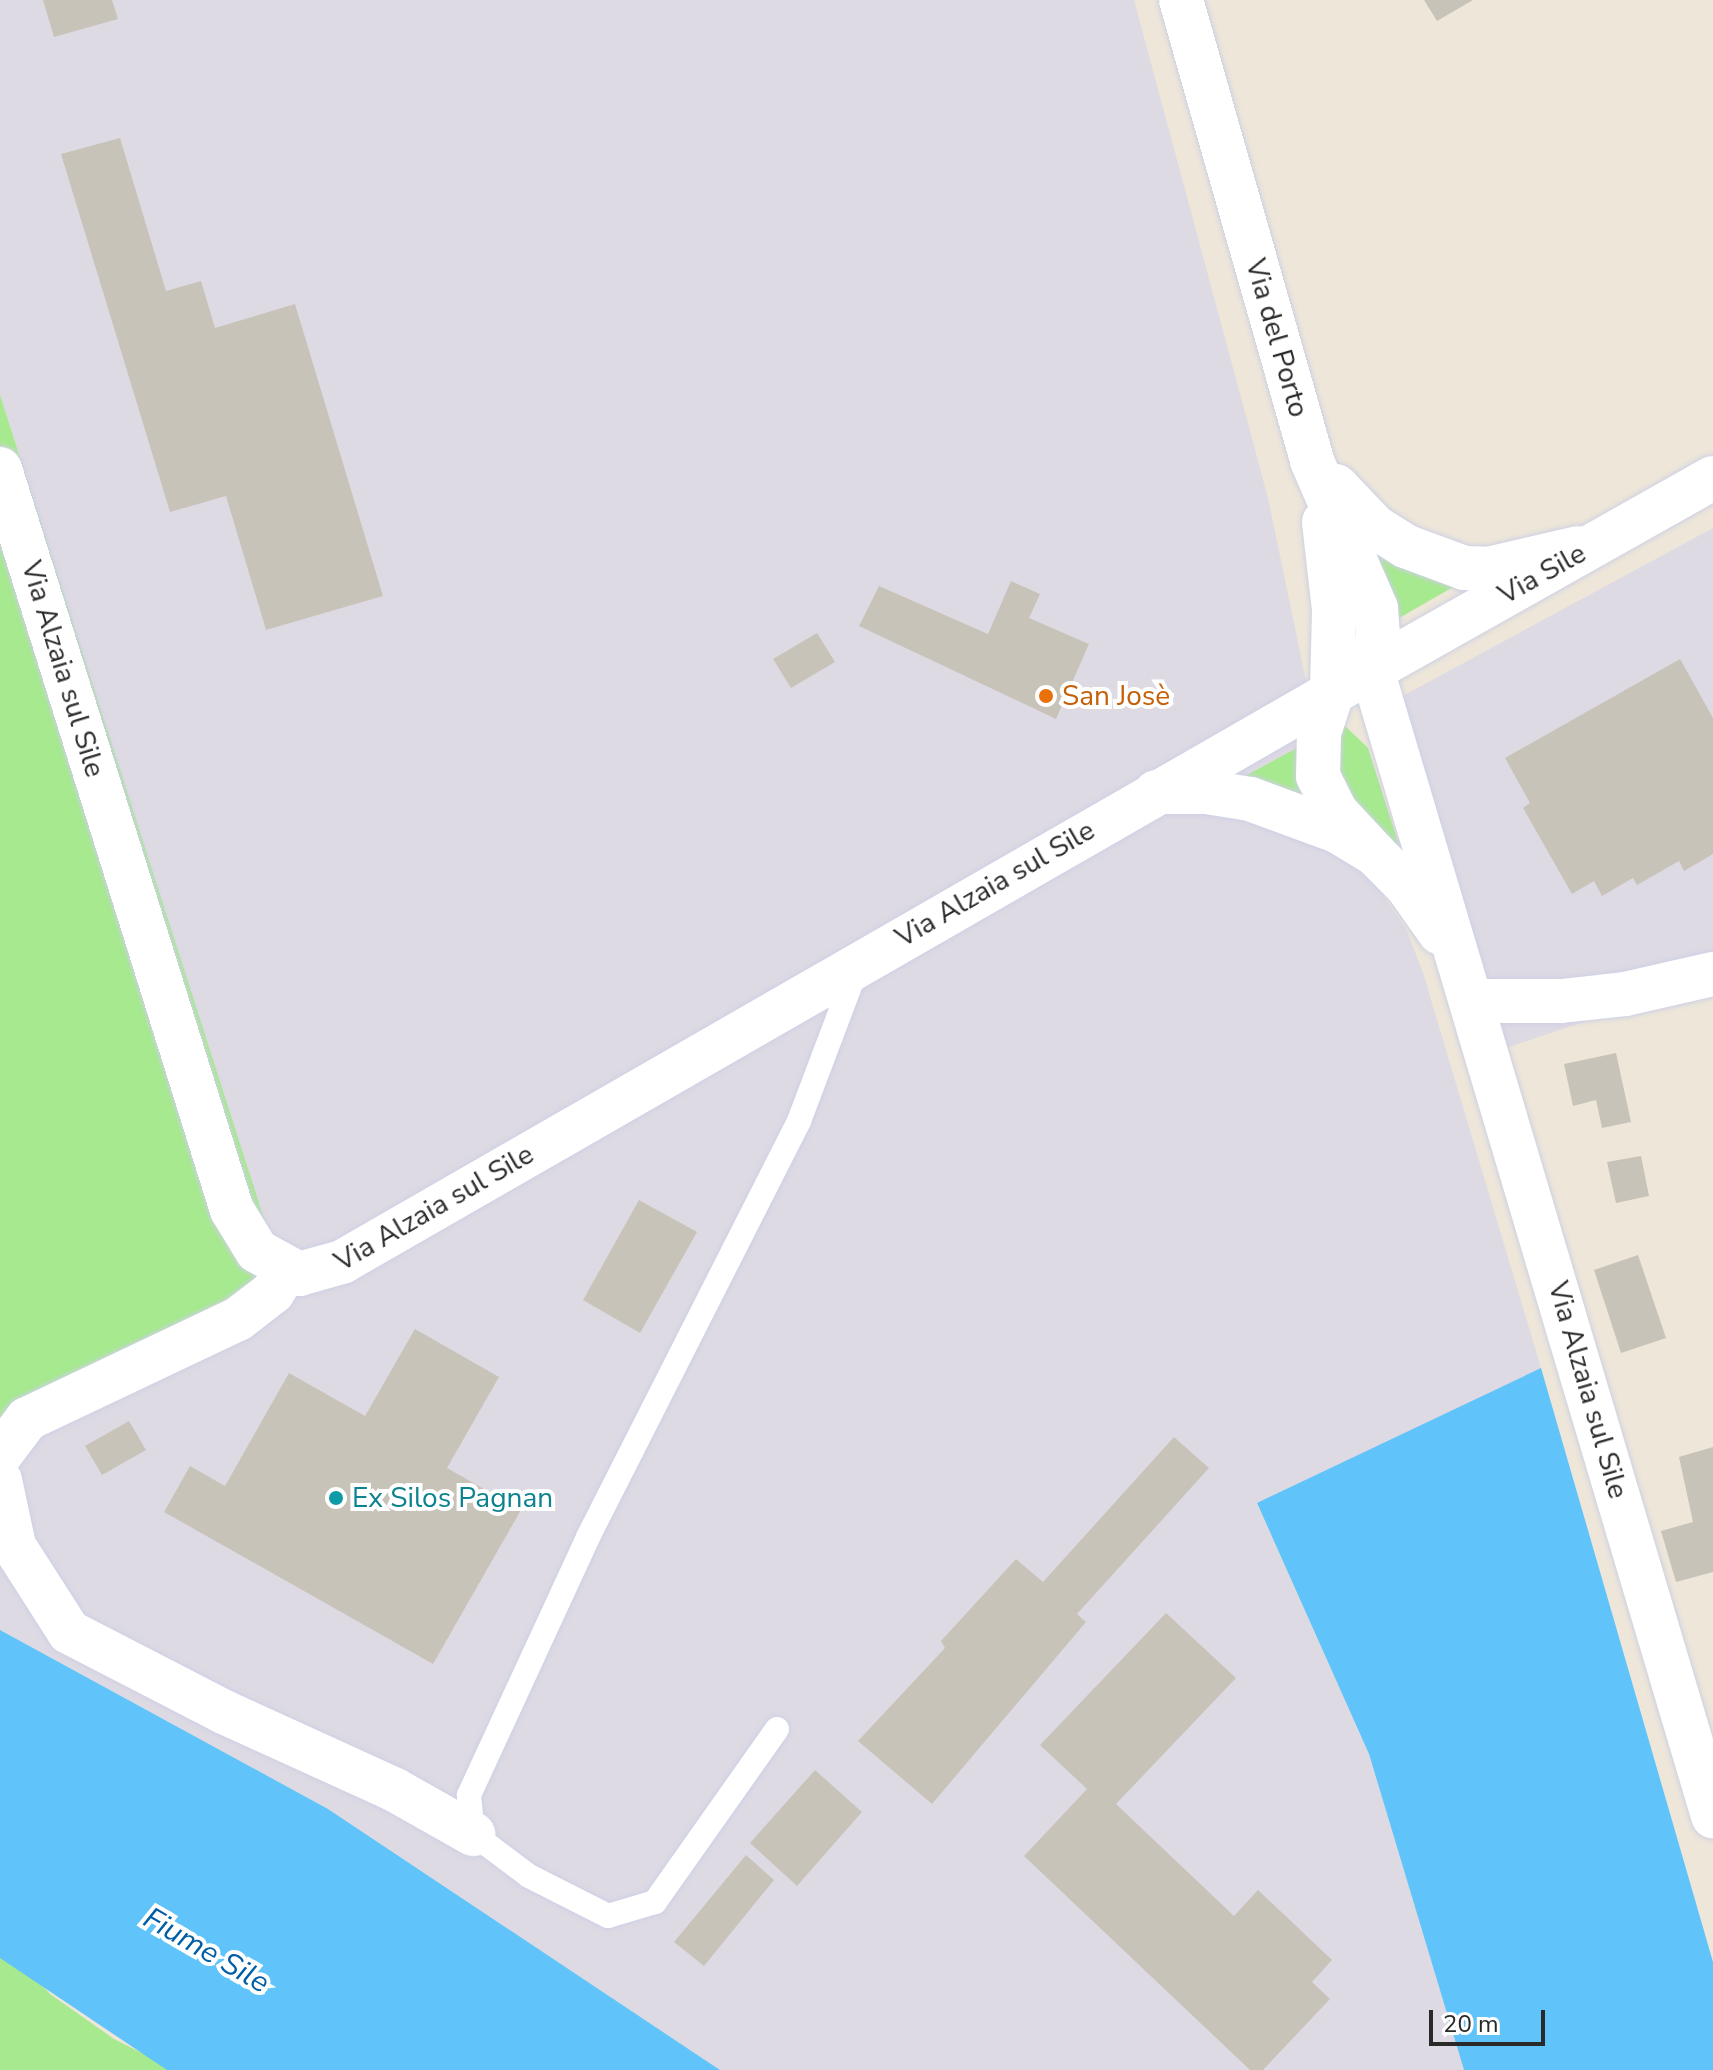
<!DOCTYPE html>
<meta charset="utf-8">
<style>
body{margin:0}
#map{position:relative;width:1713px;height:2070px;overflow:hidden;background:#ede6d9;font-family:"Nunito Sans",sans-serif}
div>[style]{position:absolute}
.industrial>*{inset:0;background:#dedae4}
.green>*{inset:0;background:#a6e98f}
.water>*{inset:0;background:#60c4fa}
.building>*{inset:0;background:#c8c3b9}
.roads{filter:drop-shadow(0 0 2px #ced0e4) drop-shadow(0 0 2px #ced0e4)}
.service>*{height:24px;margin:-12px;padding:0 12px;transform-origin:12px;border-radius:12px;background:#fff}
.minor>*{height:44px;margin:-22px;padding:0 22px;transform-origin:22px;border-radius:22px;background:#fff}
.tertiary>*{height:44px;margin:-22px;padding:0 22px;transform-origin:22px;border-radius:22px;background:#fff}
.dots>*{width:22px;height:22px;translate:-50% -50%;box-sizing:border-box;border:4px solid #fff;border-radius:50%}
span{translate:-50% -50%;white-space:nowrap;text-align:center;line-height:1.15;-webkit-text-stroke:8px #fff;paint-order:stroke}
.street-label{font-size:28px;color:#292929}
.food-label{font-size:28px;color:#c56008}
.left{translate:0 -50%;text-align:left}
.culture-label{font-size:28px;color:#0d838f}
.water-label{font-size:30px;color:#005ea5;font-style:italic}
.scale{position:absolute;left:1429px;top:2010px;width:116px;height:36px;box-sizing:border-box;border:4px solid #292929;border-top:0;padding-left:10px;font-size:24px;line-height:28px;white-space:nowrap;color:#292929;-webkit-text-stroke:6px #fff;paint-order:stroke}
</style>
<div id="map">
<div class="industrial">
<div style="clip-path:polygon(0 0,1134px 0,1268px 498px,1311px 705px,1384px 897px,1407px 931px,1423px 973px,1541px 1368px,1257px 1504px,1369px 1754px,1464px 2070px,720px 2070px,328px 1809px,0 1630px,0 1424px,280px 1272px,0 395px)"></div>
<div style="clip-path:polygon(1713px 528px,1713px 978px,1506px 1048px,1375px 711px)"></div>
</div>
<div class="green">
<div style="clip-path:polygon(0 395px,281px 1272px,0 1424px)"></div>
<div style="clip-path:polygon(1376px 551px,1455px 586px,1399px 618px)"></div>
<div style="clip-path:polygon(1343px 724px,1368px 748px,1402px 854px,1340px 786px,1335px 733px)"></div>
<div style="clip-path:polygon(1297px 748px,1315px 807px,1236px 781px)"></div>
<div style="clip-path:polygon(0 1938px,50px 1994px,114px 2039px,176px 2070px,0 2070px)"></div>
</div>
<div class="water">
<div style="clip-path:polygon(1541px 1368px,1713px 1962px,1713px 2070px,1464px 2070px,1369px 1754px,1257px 1503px)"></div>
<div style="clip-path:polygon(0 1630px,328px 1809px,720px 2070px,167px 2070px,0 1958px)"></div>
</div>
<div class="building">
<div style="clip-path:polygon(43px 0,112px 0,118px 19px,54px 37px)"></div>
<div style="clip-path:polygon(1424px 0,1473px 0,1437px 21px)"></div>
<div style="clip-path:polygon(120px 138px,166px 291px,201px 281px,215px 328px,295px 304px,383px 596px,266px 630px,226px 496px,170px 512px,61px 154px)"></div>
<div style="clip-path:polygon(1011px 581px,1040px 594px,1029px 618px,1089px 644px,1056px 719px,859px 626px,879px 586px,988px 634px)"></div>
<div style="clip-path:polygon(817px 633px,835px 662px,791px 688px,773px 659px)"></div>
<div style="clip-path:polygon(1680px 659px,1713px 718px,1713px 854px,1684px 871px,1679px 861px,1637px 885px,1633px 878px,1602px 896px,1594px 881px,1572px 894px,1523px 808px,1530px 803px,1505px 758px)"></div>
<div style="clip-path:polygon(1616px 1053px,1631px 1122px,1602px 1128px,1596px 1100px,1573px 1106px,1564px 1064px)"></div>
<div style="clip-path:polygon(1641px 1156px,1649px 1196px,1616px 1203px,1607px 1162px)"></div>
<div style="clip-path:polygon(639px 1200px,697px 1232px,640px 1333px,583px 1300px)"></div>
<div style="clip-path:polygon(1638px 1255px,1666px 1338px,1621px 1353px,1594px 1270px)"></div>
<div style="clip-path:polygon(415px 1329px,499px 1377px,447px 1468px,521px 1510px,433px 1664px,164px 1512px,190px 1466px,225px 1486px,289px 1373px,365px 1416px)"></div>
<div style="clip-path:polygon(129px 1421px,146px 1450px,102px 1475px,85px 1446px)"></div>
<div style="clip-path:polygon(1174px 1437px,1209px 1468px,1077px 1614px,1086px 1622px,932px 1804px,858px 1741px,945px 1648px,941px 1641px,1016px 1559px,1043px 1582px)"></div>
<div style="clip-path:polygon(1713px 1447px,1713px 1572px,1676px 1582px,1661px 1531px,1693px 1522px,1679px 1457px)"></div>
<div style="clip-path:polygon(1166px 1613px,1236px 1678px,1116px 1804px,1234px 1916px,1258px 1890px,1332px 1960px,1312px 1982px,1330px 1999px,1263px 2070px,1250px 2070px,1024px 1856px,1087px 1789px,1040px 1745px)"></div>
<div style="clip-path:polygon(815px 1770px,862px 1812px,797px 1886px,750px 1843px)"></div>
<div style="clip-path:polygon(746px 1855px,774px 1880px,704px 1966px,674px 1942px)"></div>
</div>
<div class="roads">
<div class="service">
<div style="left:777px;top:1729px;width:212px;rotate:125.2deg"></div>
<div style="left:655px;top:1902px;width:49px;rotate:163.4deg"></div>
<div style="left:608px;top:1916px;width:89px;rotate:-153.1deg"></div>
<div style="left:529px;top:1876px;width:70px;rotate:-143.1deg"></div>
<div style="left:473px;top:1834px;width:39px;rotate:-96deg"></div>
<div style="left:469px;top:1795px;width:284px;rotate:-65.2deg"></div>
<div style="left:588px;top:1537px;width:466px;rotate:-63.1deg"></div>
<div style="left:799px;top:1121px;width:161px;rotate:-69.3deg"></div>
</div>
<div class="minor">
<div style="left:1181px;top:0;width:479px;rotate:74.1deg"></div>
<div style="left:1312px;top:461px;width:160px;rotate:66.5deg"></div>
<div style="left:1376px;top:608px;width:26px;rotate:86deg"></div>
<div style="left:1378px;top:634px;width:36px;rotate:99deg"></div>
<div style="left:1372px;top:670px;width:1196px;rotate:73.43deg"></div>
<div style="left:0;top:469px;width:776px;rotate:72.62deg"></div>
<div style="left:232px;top:1210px;width:48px;rotate:58.6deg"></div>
<div style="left:257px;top:1251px;width:48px;rotate:28.7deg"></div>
<div style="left:299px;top:1274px;width:45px;rotate:-15.6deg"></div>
<div style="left:342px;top:1262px;width:1188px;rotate:-29.89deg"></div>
<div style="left:1336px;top:486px;width:57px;rotate:46.4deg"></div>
<div style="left:1375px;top:527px;width:36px;rotate:32deg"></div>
<div style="left:1405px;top:546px;width:63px;rotate:20.4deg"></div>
<div style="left:1464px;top:568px;width:24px;rotate:2deg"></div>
<div style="left:1488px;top:569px;width:92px;rotate:-13.1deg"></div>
<div style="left:1324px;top:522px;width:89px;rotate:83.5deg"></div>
<div style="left:1334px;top:610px;width:83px;rotate:91.4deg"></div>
<div style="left:1332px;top:693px;width:42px;rotate:108deg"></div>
<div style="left:1319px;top:733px;width:43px;rotate:91.3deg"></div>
<div style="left:1318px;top:776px;width:40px;rotate:63.4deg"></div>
<div style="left:1336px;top:812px;width:57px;rotate:47.1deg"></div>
<div style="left:1156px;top:792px;width:50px"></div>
<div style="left:1206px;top:792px;width:45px;rotate:9deg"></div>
<div style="left:1250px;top:799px;width:93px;rotate:20.2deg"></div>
<div style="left:1337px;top:831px;width:44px;rotate:31.2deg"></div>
<div style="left:1375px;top:854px;width:45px;rotate:45deg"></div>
<div style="left:1407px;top:886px;width:57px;rotate:54.9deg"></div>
<div style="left:1474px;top:1001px;width:87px"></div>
<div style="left:1561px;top:1001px;width:64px;rotate:-6.2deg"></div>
<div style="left:1625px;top:994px;width:90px;rotate:-12.8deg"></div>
<div style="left:0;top:1455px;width:45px;rotate:-53.1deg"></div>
<div style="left:27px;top:1419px;width:233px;rotate:-25.4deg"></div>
<div style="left:238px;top:1319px;width:44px;rotate:-37.6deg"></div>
<div style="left:273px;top:1292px;width:26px;rotate:-59deg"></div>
<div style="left:0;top:1480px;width:67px;rotate:78deg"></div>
<div style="left:14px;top:1546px;width:102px;rotate:57.4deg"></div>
<div style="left:69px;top:1632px;width:174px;rotate:27.3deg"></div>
<div style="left:224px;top:1712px;width:188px;rotate:24.5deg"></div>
<div style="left:395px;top:1790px;width:90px;rotate:29.4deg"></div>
</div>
<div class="tertiary">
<div style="left:1372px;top:670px;width:391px;rotate:-29.4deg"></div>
</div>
</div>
<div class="dots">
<div style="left:1046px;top:696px;background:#e8710a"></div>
<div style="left:336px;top:1498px;background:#0f9aa8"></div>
</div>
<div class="street-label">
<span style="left:1277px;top:338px;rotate:74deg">Via del Porto</span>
<span style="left:1542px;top:574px;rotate:-29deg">Via Sile</span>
<span style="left:63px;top:669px;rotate:73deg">Via Alzaia sul Sile</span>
<span style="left:995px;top:884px;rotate:-30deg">Via Alzaia sul Sile</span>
<span style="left:434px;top:1208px;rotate:-30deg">Via Alzaia sul Sile</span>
<span style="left:1588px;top:1390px;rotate:74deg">Via Alzaia sul Sile</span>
</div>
<div class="food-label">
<span class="left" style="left:1062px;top:696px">San Josè</span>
</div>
<div class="culture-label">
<span class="left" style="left:352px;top:1498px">Ex Silos Pagnan</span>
</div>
<div class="water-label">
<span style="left:206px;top:1951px;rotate:30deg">Fiume Sile</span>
</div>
<div class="scale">20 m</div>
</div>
